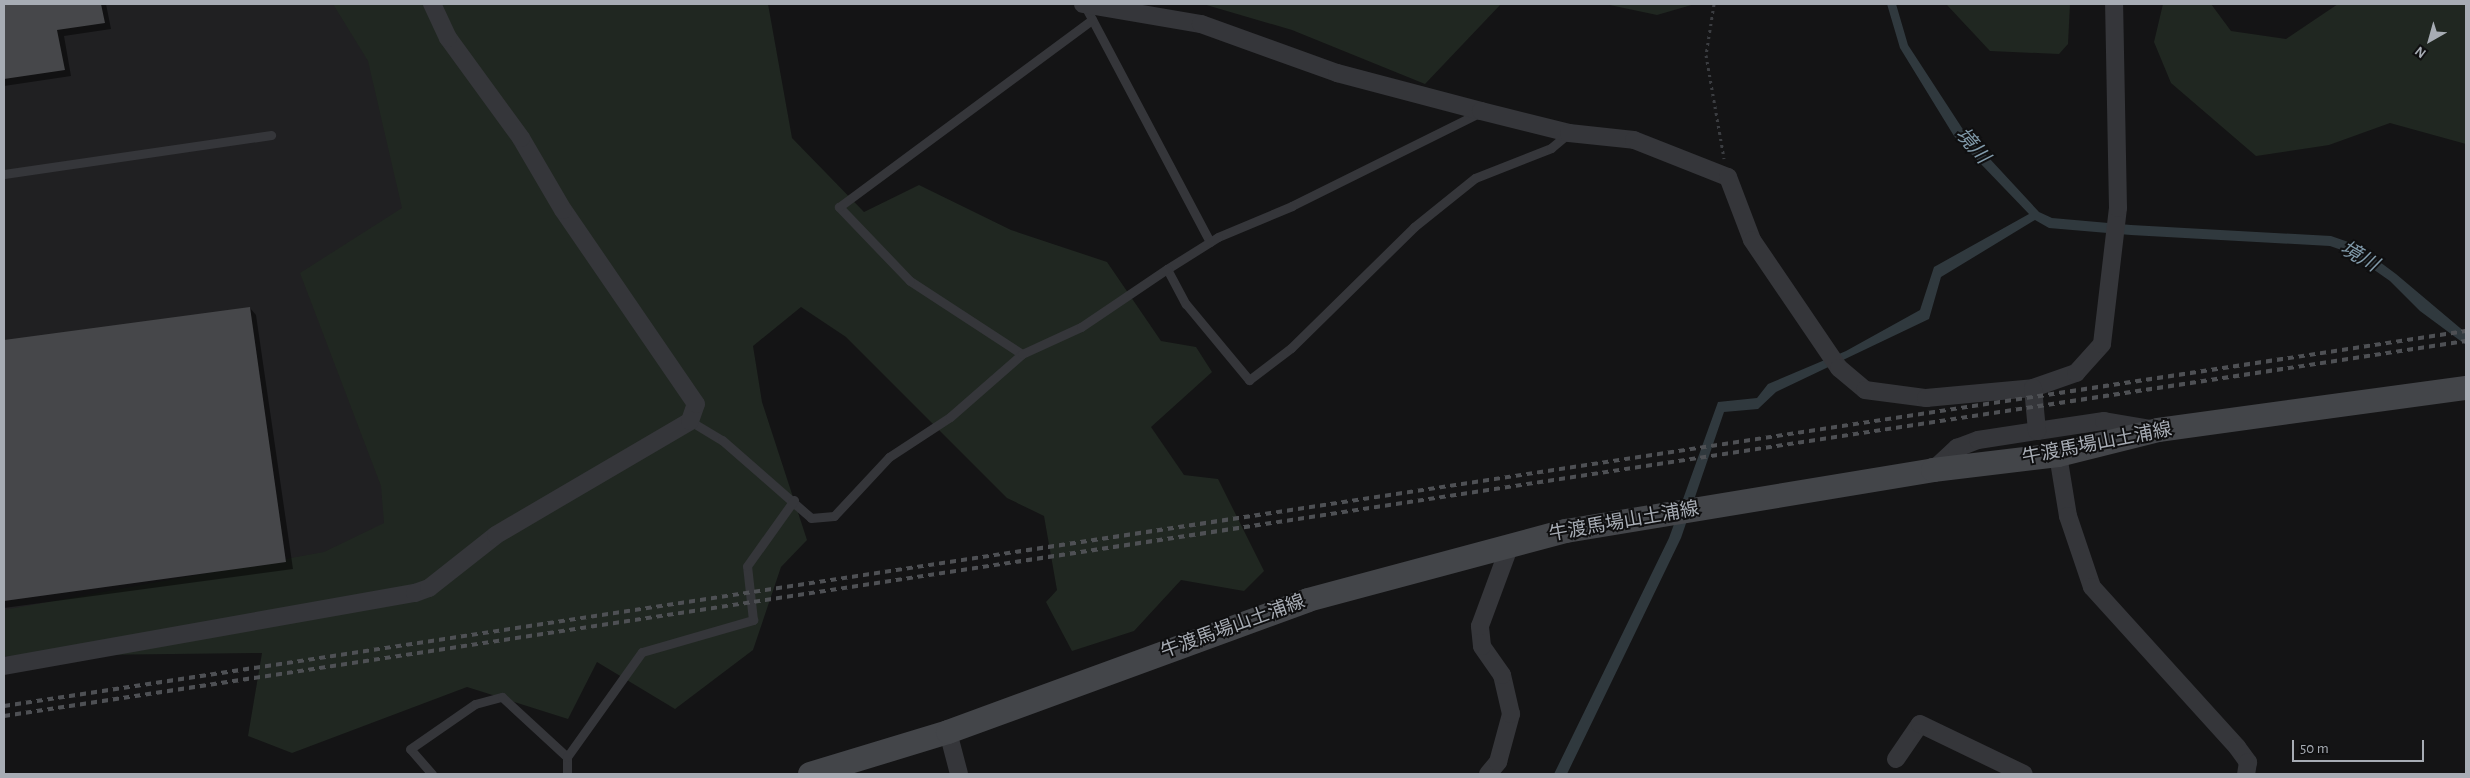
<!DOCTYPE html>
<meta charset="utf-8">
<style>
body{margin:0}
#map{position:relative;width:2470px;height:778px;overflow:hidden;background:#141415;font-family:"Alegreya Sans","Noto Sans JP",sans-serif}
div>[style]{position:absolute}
.built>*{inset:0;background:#202022}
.green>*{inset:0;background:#202721}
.water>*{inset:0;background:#30393e}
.shadow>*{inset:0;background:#0007}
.building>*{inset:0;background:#46474a}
.path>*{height:3px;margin-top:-1.5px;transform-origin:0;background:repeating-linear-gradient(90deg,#3b3d41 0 2.5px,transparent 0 6.5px)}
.lane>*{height:9px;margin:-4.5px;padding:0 4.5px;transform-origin:4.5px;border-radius:4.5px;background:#35363a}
.street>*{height:18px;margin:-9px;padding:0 9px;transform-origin:9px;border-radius:9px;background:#35363a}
.secondary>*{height:24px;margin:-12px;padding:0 12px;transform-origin:12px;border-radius:12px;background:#434549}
.rail>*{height:4px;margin-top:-2px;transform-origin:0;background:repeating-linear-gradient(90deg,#4e5054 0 6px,transparent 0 11px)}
span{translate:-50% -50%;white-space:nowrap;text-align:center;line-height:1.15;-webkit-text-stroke:4px #0f0f10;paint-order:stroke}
.street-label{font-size:19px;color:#a7acb4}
.water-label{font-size:20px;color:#829bab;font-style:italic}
.frame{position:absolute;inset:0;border:5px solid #a7acb4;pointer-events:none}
.north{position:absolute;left:2405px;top:15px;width:50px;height:50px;-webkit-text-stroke:4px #0f0f10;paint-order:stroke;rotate:218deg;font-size:14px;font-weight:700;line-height:20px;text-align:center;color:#a7acb4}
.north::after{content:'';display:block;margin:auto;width:18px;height:22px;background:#a7acb4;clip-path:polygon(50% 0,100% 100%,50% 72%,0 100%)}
.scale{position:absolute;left:2292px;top:740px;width:132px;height:22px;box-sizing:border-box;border:2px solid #a7acb4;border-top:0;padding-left:6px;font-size:15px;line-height:18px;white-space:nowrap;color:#a7acb4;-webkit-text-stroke:4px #0f0f10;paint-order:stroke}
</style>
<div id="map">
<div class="built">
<div style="clip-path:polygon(4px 4px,414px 4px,667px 433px,4px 666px)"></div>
</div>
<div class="green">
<div style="clip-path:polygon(333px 4px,768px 4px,792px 138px,864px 212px,919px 185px,1011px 230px,1107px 262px,1161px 341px,1196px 347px,1212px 372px,1151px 427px,1184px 475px,1218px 479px,1264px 571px,1244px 591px,1181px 580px,1134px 631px,1072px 651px,1046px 602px,1057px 590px,1044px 516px,1007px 498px,846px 337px,801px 307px,753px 346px,762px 402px,807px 540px,781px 567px,753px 650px,675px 709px,597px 662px,568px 719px,467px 687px,292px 753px,248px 736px,262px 653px,4px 656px,4px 610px,324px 552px,384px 523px,381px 486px,300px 273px,402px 208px,368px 61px)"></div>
<div style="clip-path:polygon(1203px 4px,1501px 4px,1425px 84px,1292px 30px)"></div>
<div style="clip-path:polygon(1605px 4px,1695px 4px,1657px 15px)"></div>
<div style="clip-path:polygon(2070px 4px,2068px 44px,2059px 54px,1990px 51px,1947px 5px)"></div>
<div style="clip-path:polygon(2163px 4px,2211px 4px,2231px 31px,2286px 39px,2338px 4px,2466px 4px,2466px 144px,2390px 123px,2329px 145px,2256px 156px,2171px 83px,2154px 42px)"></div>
</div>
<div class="water">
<div style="clip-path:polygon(1887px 4px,1896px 4px,1908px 45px,1964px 131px,2039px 212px,2052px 218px,2131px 225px,2331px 236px,2357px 245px,2396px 274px,2466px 333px,2466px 345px,2420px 311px,2390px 281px,2350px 253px,2330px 246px,2131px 235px,2049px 228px,2035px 220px,1941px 277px,1929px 319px,1776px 392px,1758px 409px,1724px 412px,1681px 538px,1567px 774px,1554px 774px,1669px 538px,1718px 402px,1757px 398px,1768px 384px,1846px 351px,1920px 310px,1934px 267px,2029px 214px,1954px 136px,1900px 48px)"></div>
</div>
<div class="shadow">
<div style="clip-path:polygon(4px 4px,106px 4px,111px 29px,64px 36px,71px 76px,4px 86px)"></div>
<div style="clip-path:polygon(250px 308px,256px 315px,293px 569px,4px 608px,4px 341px)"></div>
</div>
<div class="building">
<div style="clip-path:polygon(4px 4px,101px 4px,105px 23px,57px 30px,65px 70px,4px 79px)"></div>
<div style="clip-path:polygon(250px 307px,286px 562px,4px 601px,4px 340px)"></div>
</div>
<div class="path">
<div style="left:1714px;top:4px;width:52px;rotate:98.9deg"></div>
<div style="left:1706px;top:55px;width:105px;rotate:80.1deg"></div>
</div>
<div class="lane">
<div style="left:1085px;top:6px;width:267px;rotate:62.1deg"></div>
<div style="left:1481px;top:112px;width:211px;rotate:153.6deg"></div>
<div style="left:1292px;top:206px;width:80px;rotate:157.3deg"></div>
<div style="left:1218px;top:237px;width:60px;rotate:147.9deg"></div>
<div style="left:1167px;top:269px;width:40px;rotate:62deg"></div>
<div style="left:1186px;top:304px;width:99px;rotate:50.3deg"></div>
<div style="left:1249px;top:380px;width:53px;rotate:-37.3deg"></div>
<div style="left:1291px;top:348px;width:173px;rotate:-44.5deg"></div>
<div style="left:1414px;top:227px;width:78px;rotate:-38.8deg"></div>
<div style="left:1475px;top:178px;width:82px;rotate:-21.5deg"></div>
<div style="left:1551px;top:148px;width:23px;rotate:-40deg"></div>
<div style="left:4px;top:174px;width:270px;rotate:-8.3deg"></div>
<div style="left:1022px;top:354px;width:134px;rotate:-146.9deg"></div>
<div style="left:910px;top:281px;width:103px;rotate:-133.8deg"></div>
<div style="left:839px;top:207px;width:315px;rotate:-36.5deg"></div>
<div style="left:690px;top:421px;width:37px;rotate:31deg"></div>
<div style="left:722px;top:440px;width:118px;rotate:41.2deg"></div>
<div style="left:811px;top:518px;width:23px;rotate:-5deg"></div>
<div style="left:834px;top:516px;width:81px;rotate:-47deg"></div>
<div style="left:889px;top:457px;width:73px;rotate:-33.3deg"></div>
<div style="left:950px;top:417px;width:96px;rotate:-41.2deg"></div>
<div style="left:1022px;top:354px;width:65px;rotate:-24.6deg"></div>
<div style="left:1081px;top:327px;width:104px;rotate:-34deg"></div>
<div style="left:432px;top:774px;width:33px;rotate:-131deg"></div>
<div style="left:410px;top:749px;width:79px;rotate:-34.7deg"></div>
<div style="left:475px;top:704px;width:28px;rotate:-15deg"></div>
<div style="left:502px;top:697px;width:88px;rotate:42.7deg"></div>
<div style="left:567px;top:774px;width:17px;rotate:-90deg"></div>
<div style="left:567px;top:757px;width:129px;rotate:-54.5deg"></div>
<div style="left:642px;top:652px;width:116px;rotate:-16.1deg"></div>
<div style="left:753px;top:620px;width:54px;rotate:-96.3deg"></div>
<div style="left:747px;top:566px;width:81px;rotate:-54.5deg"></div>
</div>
<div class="street">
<div style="left:1083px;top:4px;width:120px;rotate:9.6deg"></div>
<div style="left:1201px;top:24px;width:145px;rotate:19.8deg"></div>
<div style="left:1337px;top:73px;width:149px;rotate:14.8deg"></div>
<div style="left:1481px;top:111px;width:91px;rotate:14deg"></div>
<div style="left:1569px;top:133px;width:65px;rotate:6.1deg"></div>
<div style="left:1634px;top:140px;width:101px;rotate:21.5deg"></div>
<div style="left:1728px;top:177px;width:67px;rotate:69.1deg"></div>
<div style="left:1752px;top:240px;width:155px;rotate:55.8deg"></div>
<div style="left:1839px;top:368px;width:34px;rotate:40deg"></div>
<div style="left:1865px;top:390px;width:62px;rotate:7.5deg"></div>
<div style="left:1926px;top:398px;width:107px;rotate:-5.3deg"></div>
<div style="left:2033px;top:388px;width:46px;rotate:-19.2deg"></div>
<div style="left:2076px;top:373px;width:39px;rotate:-48deg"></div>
<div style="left:2102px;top:344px;width:137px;rotate:-83.3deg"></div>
<div style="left:2118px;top:208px;width:204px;rotate:-91.1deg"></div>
<div style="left:2037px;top:431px;width:68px;rotate:-8.5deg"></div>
<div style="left:2104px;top:421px;width:54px;rotate:9.6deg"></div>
<div style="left:2058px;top:455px;width:62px;rotate:80.7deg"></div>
<div style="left:2068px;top:516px;width:75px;rotate:71.3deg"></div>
<div style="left:2092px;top:587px;width:216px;rotate:47.8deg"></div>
<div style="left:2237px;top:747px;width:19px;rotate:54deg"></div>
<div style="left:2248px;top:762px;width:12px;rotate:99deg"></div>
<div style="left:1933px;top:470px;width:33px;rotate:-43deg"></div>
<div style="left:1957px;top:448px;width:22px;rotate:-21deg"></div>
<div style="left:1978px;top:440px;width:60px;rotate:-8.7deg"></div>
<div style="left:2037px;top:431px;width:43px;rotate:-95.3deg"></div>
<div style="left:4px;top:666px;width:417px;rotate:-10.1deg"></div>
<div style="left:415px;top:593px;width:15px;rotate:-20deg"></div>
<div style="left:429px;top:588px;width:85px;rotate:-38.3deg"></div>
<div style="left:496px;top:535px;width:225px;rotate:-30.4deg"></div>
<div style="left:690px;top:421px;width:18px;rotate:-71deg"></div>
<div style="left:696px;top:404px;width:235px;rotate:-124.4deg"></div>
<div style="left:563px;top:210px;width:83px;rotate:-120.3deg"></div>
<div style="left:521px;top:138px;width:124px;rotate:-126.1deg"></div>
<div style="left:448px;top:38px;width:38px;rotate:-115deg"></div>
<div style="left:948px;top:732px;width:43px;rotate:75.3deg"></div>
<div style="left:1896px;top:759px;width:42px;rotate:-55.6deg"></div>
<div style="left:1920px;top:724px;width:115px;rotate:25.7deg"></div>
<div style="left:1488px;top:774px;width:16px;rotate:-50deg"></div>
<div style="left:1498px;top:762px;width:50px;rotate:-74.8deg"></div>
<div style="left:1511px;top:714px;width:40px;rotate:-103deg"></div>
<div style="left:1502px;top:675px;width:35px;rotate:-125deg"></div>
<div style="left:1482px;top:646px;width:20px;rotate:-96deg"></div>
<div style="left:1480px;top:626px;width:86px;rotate:-69.7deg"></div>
</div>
<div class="secondary">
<div style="left:810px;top:774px;width:144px;rotate:-16.9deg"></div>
<div style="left:948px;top:732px;width:383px;rotate:-20.1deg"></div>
<div style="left:1308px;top:600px;width:267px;rotate:-15deg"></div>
<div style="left:1566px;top:531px;width:372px;rotate:-9.4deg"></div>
<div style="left:1933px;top:470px;width:126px;rotate:-6.8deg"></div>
<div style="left:2058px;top:455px;width:103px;rotate:-14deg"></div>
<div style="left:2158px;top:430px;width:311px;rotate:-7.8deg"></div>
</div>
<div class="rail">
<div style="left:4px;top:706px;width:2490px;rotate:-8.66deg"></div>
<div style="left:4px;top:716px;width:2490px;rotate:-8.66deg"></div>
</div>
<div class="street-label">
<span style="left:2097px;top:444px;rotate:-11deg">牛渡馬場山土浦線</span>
<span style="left:1624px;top:522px;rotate:-10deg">牛渡馬場山土浦線</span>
<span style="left:1233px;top:627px;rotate:-20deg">牛渡馬場山土浦線</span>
</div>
<div class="water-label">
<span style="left:1972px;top:146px;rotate:49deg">境川</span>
<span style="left:2359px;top:257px;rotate:30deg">境川</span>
</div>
<div class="frame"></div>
<div class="north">N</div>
<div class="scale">50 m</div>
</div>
